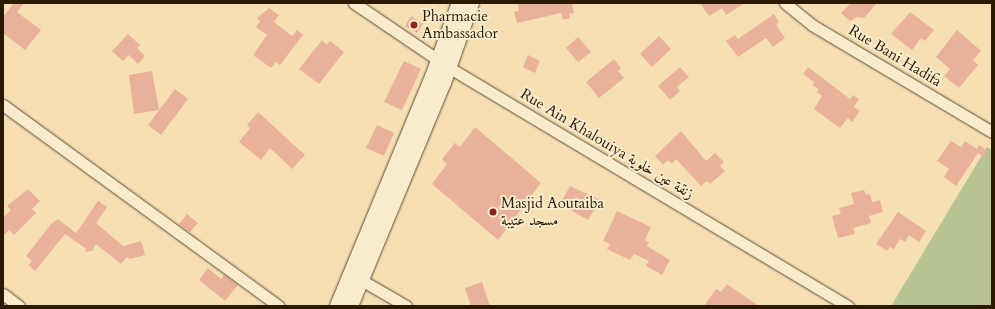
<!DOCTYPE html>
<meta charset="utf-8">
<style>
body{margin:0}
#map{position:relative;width:995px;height:309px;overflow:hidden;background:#f6e0b3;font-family:Cardo,Amiri,serif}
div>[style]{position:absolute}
.green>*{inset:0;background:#b7c390}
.building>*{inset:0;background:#e9b199}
.roads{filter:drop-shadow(0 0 1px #5e4b2e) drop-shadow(0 0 1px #5e4b2e)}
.minor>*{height:11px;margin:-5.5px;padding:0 5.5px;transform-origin:5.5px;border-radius:5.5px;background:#f9ebce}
.tertiary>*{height:14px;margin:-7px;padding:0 7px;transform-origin:7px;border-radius:7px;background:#f9ebce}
.dots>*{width:11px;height:11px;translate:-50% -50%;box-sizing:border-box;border:2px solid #f9ebce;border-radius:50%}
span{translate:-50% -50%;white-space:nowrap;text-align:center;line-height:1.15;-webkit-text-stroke:4px #f9ebce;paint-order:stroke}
.poi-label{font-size:15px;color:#2c1901}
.left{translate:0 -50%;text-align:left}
.street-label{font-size:15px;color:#2c1901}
.frame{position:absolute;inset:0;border:4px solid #2c1901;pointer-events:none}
</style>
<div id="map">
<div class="green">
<div style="clip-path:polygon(987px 147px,992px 150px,992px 306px,891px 306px)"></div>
</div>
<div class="building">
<div style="clip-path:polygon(14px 3px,24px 3px,17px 12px,41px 30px,25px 50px,3px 33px,3px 17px)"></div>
<div style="clip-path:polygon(517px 3px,572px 3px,574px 13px,569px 14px,570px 18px,563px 20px,561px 13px,517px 23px,514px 12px,519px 11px)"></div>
<div style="clip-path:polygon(700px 3px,745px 3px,726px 15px,722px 8px,709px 16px)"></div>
<div style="clip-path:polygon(851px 3px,877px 3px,864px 18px,857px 17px,850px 21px,841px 13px)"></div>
<div style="clip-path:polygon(269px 8px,279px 15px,274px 22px,292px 36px,297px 30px,303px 35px,280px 65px,276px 62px,271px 68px,253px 55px,267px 35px,256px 27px,260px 21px,257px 18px)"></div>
<div style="clip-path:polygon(910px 12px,934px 30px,925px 41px,921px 38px,912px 50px,891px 34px)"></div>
<div style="clip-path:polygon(774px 14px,779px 22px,776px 25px,785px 38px,773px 47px,766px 38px,738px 57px,726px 41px,735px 35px,738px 39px)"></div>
<div style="clip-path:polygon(411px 16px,423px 24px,417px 33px,405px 26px)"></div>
<div style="clip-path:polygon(957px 30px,981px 51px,973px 60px,978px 65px,959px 88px,944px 76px,950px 69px,936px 57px)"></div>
<div style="clip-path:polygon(128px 34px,140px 45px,137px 48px,145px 56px,138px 64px,129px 55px,123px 61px,112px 51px)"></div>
<div style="clip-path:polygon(659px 36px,671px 49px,652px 67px,640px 54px)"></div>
<div style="clip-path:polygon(578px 37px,591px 52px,578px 62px,566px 48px)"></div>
<div style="clip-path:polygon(322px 40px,327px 45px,330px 41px,344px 52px,319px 84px,299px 69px)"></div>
<div style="clip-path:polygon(528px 55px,540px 61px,535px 73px,523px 67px)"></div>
<div style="clip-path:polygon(614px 59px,621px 68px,618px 71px,624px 78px,599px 98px,586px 82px)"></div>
<div style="clip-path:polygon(404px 61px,421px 69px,402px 110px,384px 102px)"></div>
<div style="clip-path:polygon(680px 67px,689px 77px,677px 87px,680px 91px,670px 100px,658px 86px)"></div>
<div style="clip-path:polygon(808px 67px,850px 99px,853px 95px,859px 99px,854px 107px,860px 111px,852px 122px,848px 118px,840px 128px,814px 109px,822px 96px,817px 92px,819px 89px,812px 85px,814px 82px,803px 74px)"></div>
<div style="clip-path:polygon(152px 71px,159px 110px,134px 114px,129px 75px)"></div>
<div style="clip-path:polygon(175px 89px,188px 99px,161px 135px,148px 125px)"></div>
<div style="clip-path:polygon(258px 112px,305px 155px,292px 169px,270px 148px,261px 160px,239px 142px,250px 128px,247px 125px)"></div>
<div style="clip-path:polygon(377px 125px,394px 133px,384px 156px,366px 148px)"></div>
<div style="clip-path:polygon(475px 127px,541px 183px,498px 240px,432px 184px,447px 164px,442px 159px,455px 143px,460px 147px)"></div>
<div style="clip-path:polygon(681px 131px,706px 161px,715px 153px,724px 162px,720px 166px,725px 171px,710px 184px,707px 181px,701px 186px,676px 159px,672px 164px,668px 160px,663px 165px,655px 156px)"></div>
<div style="clip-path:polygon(951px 141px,961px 147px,965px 141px,977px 149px,979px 145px,988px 151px,983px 157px,978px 153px,956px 186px,944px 177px,949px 169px,937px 161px)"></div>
<div style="clip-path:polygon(570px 186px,600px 200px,588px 220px,560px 204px)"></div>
<div style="clip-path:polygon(28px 189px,40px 201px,32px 209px,36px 213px,14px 235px,9px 230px,3px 236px,3px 218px,11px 210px,7px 206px)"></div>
<div style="clip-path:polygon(864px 190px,866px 195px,870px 194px,872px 202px,880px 200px,883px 212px,869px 216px,871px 223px,853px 228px,855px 234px,838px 238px,832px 216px,841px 214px,839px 208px,854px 204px,851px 193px)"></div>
<div style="clip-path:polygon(98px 201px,107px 207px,96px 223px,123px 246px,141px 241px,145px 255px,130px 259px,127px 257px,121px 264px,96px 244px,92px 251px,86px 252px,85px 248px,65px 234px,35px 271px,28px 265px,32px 261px,26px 256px,52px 223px,58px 219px,76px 233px)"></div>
<div style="clip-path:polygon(617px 211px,651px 227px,645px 240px,649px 242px,647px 246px,670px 260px,662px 275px,646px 266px,649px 261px,634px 254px,630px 260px,607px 249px,610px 244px,603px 241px)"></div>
<div style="clip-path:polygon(898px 212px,926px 231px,919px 242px,909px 235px,905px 242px,900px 239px,894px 249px,890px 247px,887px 251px,876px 244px)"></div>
<div style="clip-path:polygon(187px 214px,198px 223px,190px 232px,179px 224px)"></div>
<div style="clip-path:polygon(208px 268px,221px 279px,224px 275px,238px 285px,225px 301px,199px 280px)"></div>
<div style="clip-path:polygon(482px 282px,490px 306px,471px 306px,465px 288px)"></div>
<div style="clip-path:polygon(727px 284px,759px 306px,704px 306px,716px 289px,721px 292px)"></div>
</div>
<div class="roads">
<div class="minor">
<div style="left:354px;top:3px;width:116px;rotate:34.1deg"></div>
<div style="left:450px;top:68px;width:464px;rotate:30.9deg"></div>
<div style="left:785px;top:3px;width:35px;rotate:39deg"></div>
<div style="left:812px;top:25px;width:209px;rotate:30.7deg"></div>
<div style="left:3px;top:105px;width:341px;rotate:36.1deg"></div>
<div style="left:356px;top:277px;width:58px;rotate:30.1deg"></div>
<div style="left:3px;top:294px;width:20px;rotate:37deg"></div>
</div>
<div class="tertiary">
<div style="left:337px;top:306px;width:248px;rotate:-67.5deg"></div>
<div style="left:432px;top:77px;width:79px;rotate:-70deg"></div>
<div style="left:351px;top:306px;width:242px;rotate:-67.4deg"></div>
<div style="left:444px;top:83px;width:85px;rotate:-70.7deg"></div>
</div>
</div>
<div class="dots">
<div style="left:414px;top:25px;background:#8f2418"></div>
<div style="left:493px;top:212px;background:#8f2418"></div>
</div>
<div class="poi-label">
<span class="left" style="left:422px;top:25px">Pharmacie<br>Ambassador</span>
<span class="left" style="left:501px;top:212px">Masjid Aoutaiba<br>مسجد عتيبة</span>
</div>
<div class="street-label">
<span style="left:895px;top:56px;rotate:31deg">Rue Bani Hadifa</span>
<span style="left:607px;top:144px;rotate:31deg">Rue Ain Khalouiya زنقة عين خلوية</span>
</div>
<div class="frame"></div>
</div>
